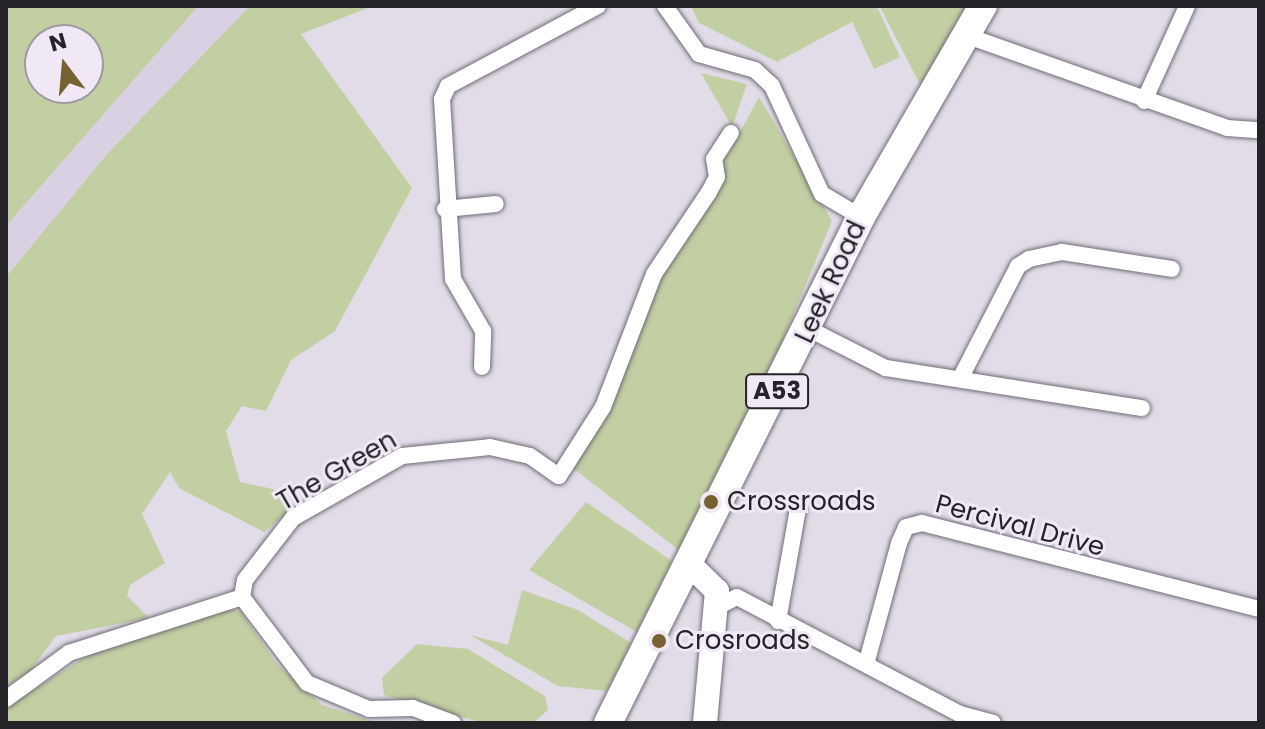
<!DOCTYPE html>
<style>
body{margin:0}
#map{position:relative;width:1265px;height:729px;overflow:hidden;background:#e2dce8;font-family:Poppins,sans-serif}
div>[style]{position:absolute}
.built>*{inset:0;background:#dad0e3}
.green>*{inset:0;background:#c1cfa2}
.roads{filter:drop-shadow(0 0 2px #706b75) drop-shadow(0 0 2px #706b75)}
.street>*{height:16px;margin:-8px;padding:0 8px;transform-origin:8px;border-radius:8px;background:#fff}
.primary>*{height:24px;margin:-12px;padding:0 12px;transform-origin:12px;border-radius:12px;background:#fff}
.highway>*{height:28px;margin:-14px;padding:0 14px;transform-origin:14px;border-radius:14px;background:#fff}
.dots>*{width:22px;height:22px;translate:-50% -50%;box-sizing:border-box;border:4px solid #f0e9f5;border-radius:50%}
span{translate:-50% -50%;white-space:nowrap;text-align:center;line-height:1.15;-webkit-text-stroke:6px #f0e9f5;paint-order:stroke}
.shield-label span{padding:2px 6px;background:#f0e9f5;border:2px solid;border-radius:6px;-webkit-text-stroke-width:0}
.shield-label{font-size:24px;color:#252327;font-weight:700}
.street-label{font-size:26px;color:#252327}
.poi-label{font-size:26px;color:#252327}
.left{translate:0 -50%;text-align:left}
.frame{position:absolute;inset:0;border:8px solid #252327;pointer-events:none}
.north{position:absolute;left:24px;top:24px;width:80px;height:80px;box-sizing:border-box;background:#f0e9f5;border:2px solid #9f9aa3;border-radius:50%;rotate:344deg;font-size:22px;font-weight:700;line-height:32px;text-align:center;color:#252327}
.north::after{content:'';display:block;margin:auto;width:28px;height:36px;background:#756230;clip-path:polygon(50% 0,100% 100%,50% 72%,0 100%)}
</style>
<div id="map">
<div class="built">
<div style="clip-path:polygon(198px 6px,250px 6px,107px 154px,6px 277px,6px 226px)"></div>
</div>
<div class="green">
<div style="clip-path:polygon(evenodd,6px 6px,198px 6px,6px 226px,6px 6px,88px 40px,88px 88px,40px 88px,40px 40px,88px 40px)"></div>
<div style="clip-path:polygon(250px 6px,373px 6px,301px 34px,412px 188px,335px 331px,291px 360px,266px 411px,242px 406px,226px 431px,240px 482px,273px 489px,291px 510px,264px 532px,179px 488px,170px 472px,142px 514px,165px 563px,130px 585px,127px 596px,149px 618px,56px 636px,28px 674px,6px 686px,6px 277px,107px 154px)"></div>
<div style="clip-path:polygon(691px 6px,968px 6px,923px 90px,880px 7px,777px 62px,699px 23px)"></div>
<div style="clip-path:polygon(878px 9px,900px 57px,874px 69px,852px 21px)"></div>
<div style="clip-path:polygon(701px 73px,747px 84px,732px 127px)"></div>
<div style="clip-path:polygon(759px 97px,832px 221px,748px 424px,680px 551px,573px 468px,657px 276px,722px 182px,725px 159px)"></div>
<div style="clip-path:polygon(586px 502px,672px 561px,637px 632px,529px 570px)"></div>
<div style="clip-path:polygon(522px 590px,578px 610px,631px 643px,607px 691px,558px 686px,470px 635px,508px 645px)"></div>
<div style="clip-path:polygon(226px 608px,241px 612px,276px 663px,322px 705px,378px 723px,6px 723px,6px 708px,97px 649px)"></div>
<div style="clip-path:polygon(417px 644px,468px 649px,545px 696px,548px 710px,533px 723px,483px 723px,384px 695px,382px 678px)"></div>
</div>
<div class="roads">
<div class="street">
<div style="left:665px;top:6px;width:59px;rotate:54.7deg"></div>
<div style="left:699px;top:54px;width:58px;rotate:15.9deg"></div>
<div style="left:755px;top:70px;width:23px;rotate:43deg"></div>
<div style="left:772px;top:86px;width:119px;rotate:65.2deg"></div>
<div style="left:822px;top:194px;width:45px;rotate:30.5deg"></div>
<div style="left:962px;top:34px;width:281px;rotate:19.5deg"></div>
<div style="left:1227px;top:128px;width:32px;rotate:4deg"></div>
<div style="left:1144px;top:101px;width:104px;rotate:-65.6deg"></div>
<div style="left:445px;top:209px;width:51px;rotate:-5.6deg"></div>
<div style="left:809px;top:329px;width:86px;rotate:26.9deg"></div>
<div style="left:886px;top:368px;width:259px;rotate:8.9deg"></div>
<div style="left:482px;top:367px;width:36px;rotate:-88deg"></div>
<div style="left:483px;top:331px;width:60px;rotate:-120deg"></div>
<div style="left:453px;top:279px;width:180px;rotate:-93.5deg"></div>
<div style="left:442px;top:99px;width:14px;rotate:-65deg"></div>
<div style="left:448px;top:86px;width:170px;rotate:-28.1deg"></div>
<div style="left:960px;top:379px;width:127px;rotate:-62.8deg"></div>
<div style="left:1018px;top:266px;width:13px;rotate:-32deg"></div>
<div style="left:1029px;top:259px;width:34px;rotate:-12deg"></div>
<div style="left:1062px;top:252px;width:111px;rotate:8.8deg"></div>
<div style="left:717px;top:607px;width:22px;rotate:-27deg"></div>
<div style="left:737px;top:597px;width:252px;rotate:27.7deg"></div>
<div style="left:960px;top:714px;width:34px;rotate:15deg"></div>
<div style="left:778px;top:621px;width:114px;rotate:-79.9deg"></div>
<div style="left:867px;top:661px;width:122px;rotate:-74.8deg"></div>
<div style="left:899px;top:543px;width:17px;rotate:-66deg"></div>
<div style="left:906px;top:527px;width:16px;rotate:-14deg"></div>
<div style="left:922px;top:523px;width:348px;rotate:14.3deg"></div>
<div style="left:6px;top:699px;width:78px;rotate:-36.1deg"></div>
<div style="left:69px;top:653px;width:182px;rotate:-17.9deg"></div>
<div style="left:453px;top:723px;width:43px;rotate:-159.4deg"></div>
<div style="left:413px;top:708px;width:44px;rotate:178.7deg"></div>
<div style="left:369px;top:709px;width:67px;rotate:-157.2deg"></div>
<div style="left:307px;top:683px;width:108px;rotate:-127.1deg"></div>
<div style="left:242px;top:597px;width:17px;rotate:-80deg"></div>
<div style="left:245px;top:580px;width:78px;rotate:-52.3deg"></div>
<div style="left:293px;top:518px;width:125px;rotate:-29.6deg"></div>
<div style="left:402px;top:456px;width:88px;rotate:-5.8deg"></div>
<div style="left:490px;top:447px;width:41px;rotate:12.7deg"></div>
<div style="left:530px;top:456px;width:35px;rotate:35deg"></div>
<div style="left:559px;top:476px;width:82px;rotate:-57.5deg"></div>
<div style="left:603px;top:407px;width:142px;rotate:-69deg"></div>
<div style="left:654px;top:274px;width:99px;rotate:-56.1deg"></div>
<div style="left:709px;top:192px;width:17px;rotate:-62deg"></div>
<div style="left:717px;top:177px;width:18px;rotate:-99deg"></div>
<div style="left:714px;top:159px;width:31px;rotate:-57deg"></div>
</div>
<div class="primary">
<div style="left:688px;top:563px;width:40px;rotate:44deg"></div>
<div style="left:717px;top:591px;width:133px;rotate:95.2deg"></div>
</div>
<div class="highway">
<div style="left:608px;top:723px;width:566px;rotate:-63.43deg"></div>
<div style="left:861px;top:217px;width:244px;rotate:-60deg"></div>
</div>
</div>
<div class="dots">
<div style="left:711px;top:502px;background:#756230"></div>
<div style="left:659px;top:641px;background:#756230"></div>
</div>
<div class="shield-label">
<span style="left:777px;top:391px">A53</span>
</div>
<div class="street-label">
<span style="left:831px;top:282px;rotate:-65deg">Leek Road</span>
<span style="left:337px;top:471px;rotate:-30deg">The Green</span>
<span style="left:1020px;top:526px;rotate:15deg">Percival Drive</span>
</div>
<div class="poi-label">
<span class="left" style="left:727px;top:502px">Crossroads</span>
<span class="left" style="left:675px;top:641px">Crosroads</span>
</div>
<div class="frame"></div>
<div class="north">N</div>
</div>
